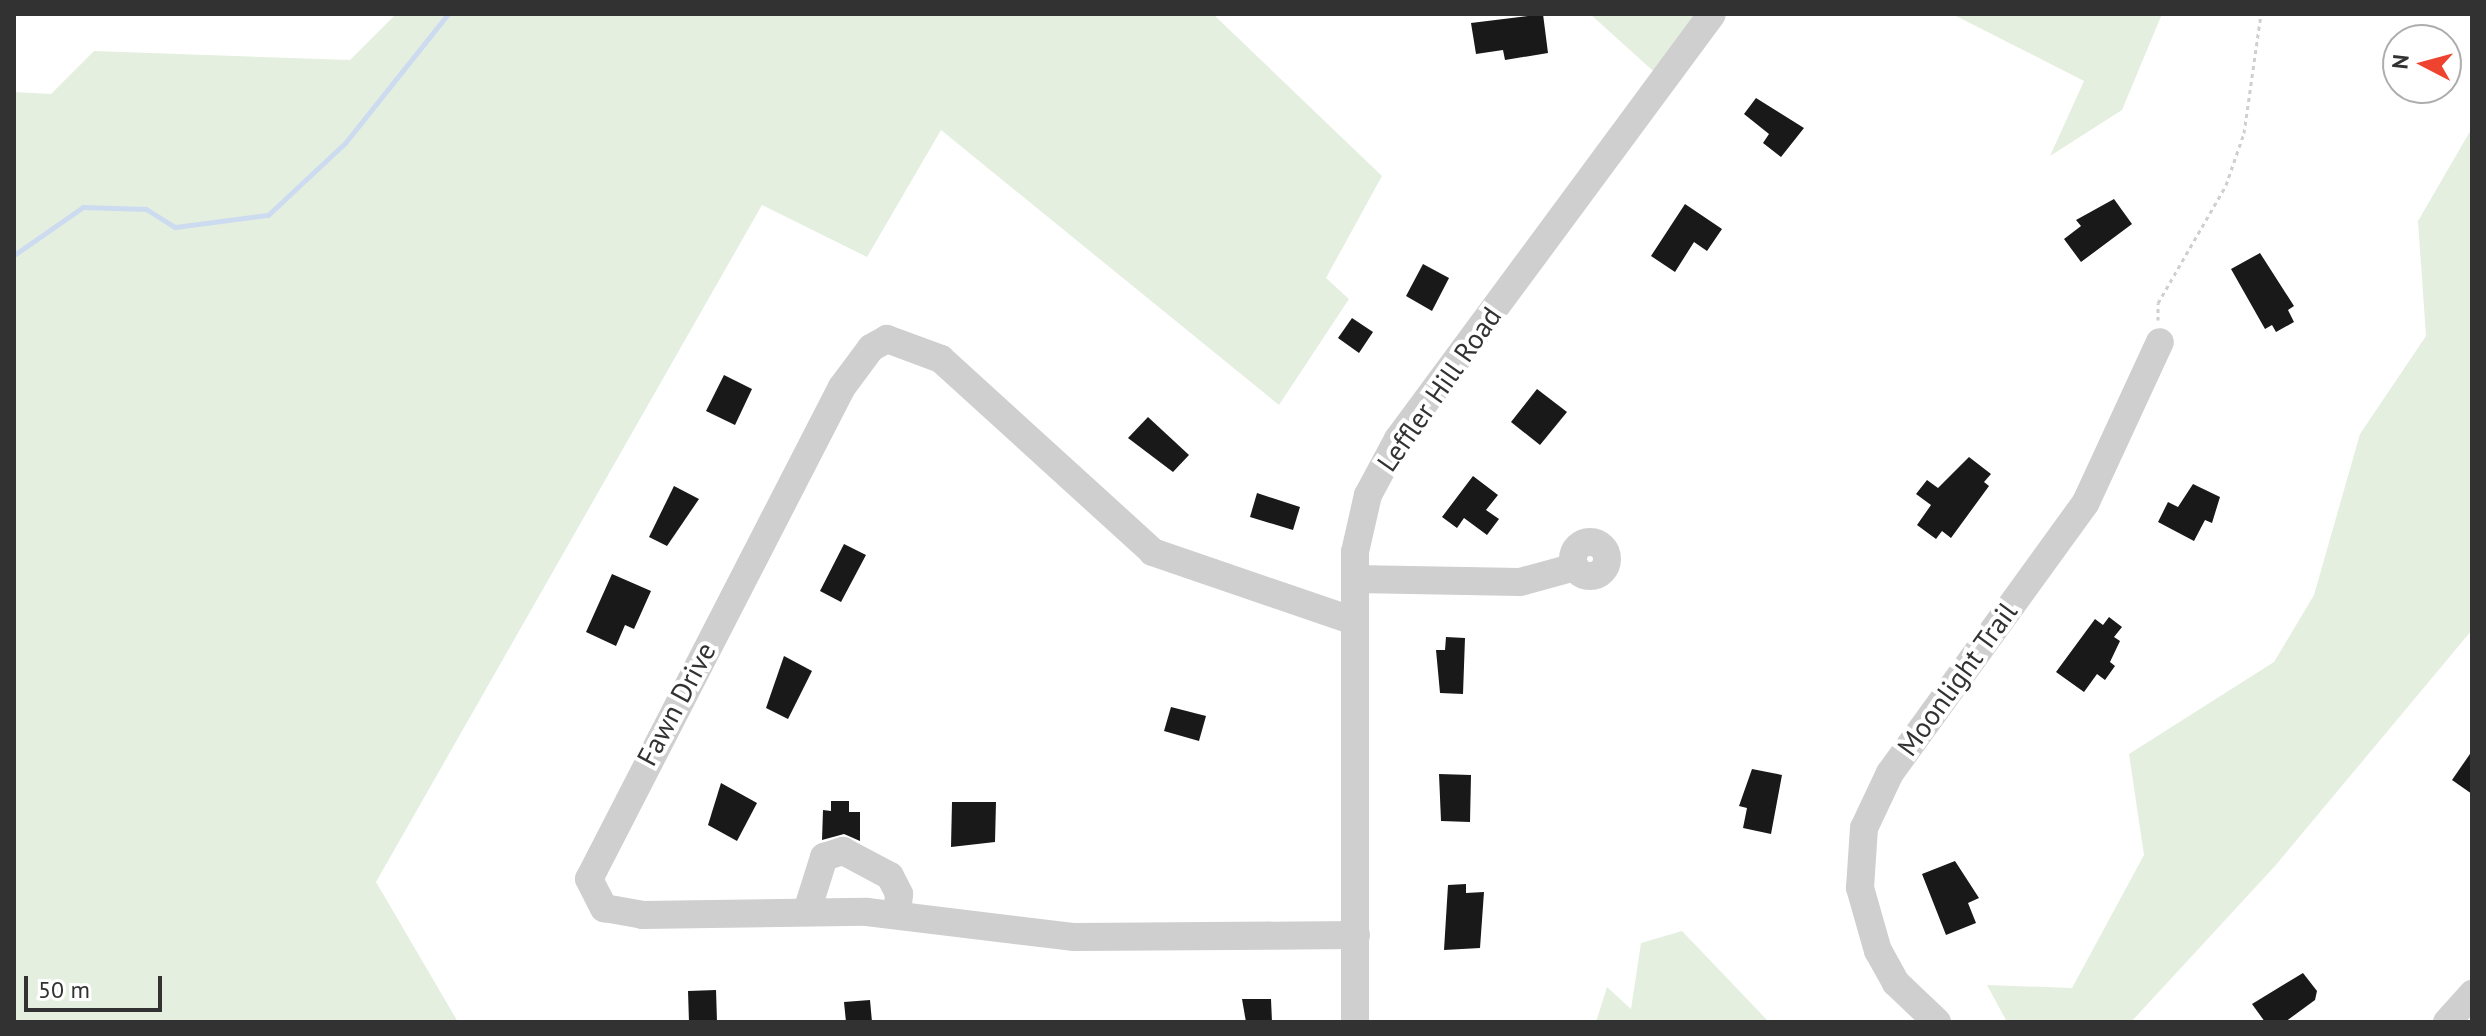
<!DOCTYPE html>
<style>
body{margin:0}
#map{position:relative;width:2486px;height:1036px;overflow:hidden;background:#fff;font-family:"PT Sans",sans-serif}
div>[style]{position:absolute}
.green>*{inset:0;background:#e5efe0}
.stream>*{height:5px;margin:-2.5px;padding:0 2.5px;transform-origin:2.5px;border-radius:2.5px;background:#ccdbef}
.building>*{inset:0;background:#191919}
.path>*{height:3px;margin-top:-1.5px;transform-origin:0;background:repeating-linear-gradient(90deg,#cfcfcf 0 4px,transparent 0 8px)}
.minor>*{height:28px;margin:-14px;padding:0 14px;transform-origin:14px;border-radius:14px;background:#cfcfcf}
.minor>.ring{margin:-14px;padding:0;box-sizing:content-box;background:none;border:28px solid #cfcfcf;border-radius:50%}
span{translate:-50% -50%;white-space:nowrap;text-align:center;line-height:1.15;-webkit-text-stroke:8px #fff;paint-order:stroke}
.street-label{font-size:28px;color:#323232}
.frame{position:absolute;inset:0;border:16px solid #323232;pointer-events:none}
.north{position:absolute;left:2382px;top:24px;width:80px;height:80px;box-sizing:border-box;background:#fff;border:2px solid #adadad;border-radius:50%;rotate:276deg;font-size:22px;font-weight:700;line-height:32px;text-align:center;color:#323232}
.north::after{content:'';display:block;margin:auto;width:28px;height:36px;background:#ee442f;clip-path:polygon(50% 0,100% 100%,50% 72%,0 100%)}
.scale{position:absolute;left:24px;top:976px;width:138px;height:36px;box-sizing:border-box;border:4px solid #323232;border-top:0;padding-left:10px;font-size:24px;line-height:28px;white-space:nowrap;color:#323232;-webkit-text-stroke:6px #fff;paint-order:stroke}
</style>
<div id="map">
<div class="green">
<div style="clip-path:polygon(396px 14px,1213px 14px,1382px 176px,1326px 278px,1349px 299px,1279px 405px,941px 130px,867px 257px,762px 205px,376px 882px,458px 1022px,14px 1022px,14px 92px,51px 94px,94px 51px,350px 60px)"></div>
<div style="clip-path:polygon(1590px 14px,1712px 14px,1662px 79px)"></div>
<div style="clip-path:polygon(1952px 14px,2162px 14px,2122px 110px,2050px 156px,2084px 81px)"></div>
<div style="clip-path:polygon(2472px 128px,2472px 630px,2275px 866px,2131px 1022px,2007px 1022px,1987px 985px,2072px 988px,2144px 855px,2129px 754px,2274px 662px,2314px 595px,2360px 434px,2426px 336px,2418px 221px)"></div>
<div style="clip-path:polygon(1682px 931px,1769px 1022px,1596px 1022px,1607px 987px,1631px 1009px,1641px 943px)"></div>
</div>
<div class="stream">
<div style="left:14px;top:255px;width:84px;rotate:-34.8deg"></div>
<div style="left:83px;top:207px;width:63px;rotate:1.8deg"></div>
<div style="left:146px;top:209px;width:34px;rotate:32deg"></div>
<div style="left:175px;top:227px;width:94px;rotate:-7.4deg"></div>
<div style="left:268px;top:215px;width:105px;rotate:-43.1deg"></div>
<div style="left:345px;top:143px;width:165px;rotate:-51.4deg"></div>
</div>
<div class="building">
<div style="clip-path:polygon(1543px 14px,1548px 53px,1505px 60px,1503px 50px,1476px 54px,1471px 23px)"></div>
<div style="clip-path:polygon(1756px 98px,1804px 128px,1781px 157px,1763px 143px,1769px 134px,1744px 114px)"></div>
<div style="clip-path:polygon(2114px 199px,2132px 224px,2081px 262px,2064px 239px,2081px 226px,2076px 220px)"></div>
<div style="clip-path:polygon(1685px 204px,1722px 229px,1707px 251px,1694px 242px,1675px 272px,1651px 256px)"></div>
<div style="clip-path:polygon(2260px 253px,2294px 306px,2288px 310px,2294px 322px,2276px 332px,2272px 325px,2265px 329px,2231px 269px)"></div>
<div style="clip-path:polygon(1423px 264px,1449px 278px,1432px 311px,1406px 296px)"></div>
<div style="clip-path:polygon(1352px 318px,1373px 332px,1359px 353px,1338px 338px)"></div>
<div style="clip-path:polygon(724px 375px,752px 389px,735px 425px,706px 411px)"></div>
<div style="clip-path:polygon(1537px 389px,1567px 412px,1540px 445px,1511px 422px)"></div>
<div style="clip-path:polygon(1148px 417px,1189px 455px,1173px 472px,1128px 438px)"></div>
<div style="clip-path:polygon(1969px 457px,1991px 474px,1984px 482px,1989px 486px,1951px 538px,1942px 531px,1936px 539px,1917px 525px,1931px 505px,1916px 494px,1927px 480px,1938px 488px)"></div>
<div style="clip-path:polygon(1473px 476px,1498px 495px,1486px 510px,1499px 519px,1487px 535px,1464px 518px,1457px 528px,1442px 517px)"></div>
<div style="clip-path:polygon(2193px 484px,2220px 497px,2212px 523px,2205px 520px,2194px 541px,2158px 522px,2168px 502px,2178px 507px)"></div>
<div style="clip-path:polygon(674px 486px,699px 499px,667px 546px,649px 537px)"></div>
<div style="clip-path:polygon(1257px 493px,1300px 507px,1293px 530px,1250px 517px)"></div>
<div style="clip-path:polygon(844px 544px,866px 555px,841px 602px,820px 591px)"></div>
<div style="clip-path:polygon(612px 574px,651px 591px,634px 629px,625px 625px,616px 646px,586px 632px)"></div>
<div style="clip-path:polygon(2109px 617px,2122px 627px,2114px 637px,2120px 641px,2110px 662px,2115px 666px,2105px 680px,2097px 674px,2084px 692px,2056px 672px,2095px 619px,2103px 625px)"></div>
<div style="clip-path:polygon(1446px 637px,1465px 638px,1463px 694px,1440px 693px,1436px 650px,1445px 650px)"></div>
<div style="clip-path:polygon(784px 656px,812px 671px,788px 719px,766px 708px)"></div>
<div style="clip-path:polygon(1171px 707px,1206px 716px,1199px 741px,1164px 731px)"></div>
<div style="clip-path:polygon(2472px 751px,2472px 794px,2452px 780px)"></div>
<div style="clip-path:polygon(1752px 769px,1782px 775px,1771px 834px,1743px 828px,1747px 808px,1739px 806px)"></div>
<div style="clip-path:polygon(1439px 774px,1471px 775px,1470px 822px,1441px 821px)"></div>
<div style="clip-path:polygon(721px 783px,757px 803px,737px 841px,708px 825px)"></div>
<div style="clip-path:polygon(831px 801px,849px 801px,849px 812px,860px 812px,860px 841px,844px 834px,822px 840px,823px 810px,831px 811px)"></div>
<div style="clip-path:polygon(952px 802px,996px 802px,995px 842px,951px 847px)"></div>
<div style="clip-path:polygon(1955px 861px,1979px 898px,1968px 903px,1976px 923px,1946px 935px,1922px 874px)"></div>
<div style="clip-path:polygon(1466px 884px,1466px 893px,1484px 892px,1480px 948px,1444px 950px,1448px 885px)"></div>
<div style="clip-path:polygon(2303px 973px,2317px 991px,2315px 1000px,2285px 1022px,2265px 1022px,2252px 1004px)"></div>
<div style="clip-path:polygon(716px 990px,717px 1022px,689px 1022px,688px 991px)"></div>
<div style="clip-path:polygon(1242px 999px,1271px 999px,1272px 1022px,1246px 1022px)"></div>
<div style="clip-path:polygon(870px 1000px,872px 1022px,846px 1022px,844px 1002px)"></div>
</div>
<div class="path">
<div style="left:2158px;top:320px;width:17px;rotate:-90deg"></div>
<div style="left:2158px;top:303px;width:136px;rotate:-60deg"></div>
<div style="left:2226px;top:185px;width:55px;rotate:-70.9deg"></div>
<div style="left:2244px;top:133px;width:120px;rotate:-81.9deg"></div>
</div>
<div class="minor">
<div class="ring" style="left:1573px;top:542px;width:6px;height:6px"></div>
<div style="left:1355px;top:579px;width:165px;rotate:1deg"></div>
<div style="left:1520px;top:582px;width:57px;rotate:-15.3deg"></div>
<div style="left:1354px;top:621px;width:213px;rotate:-161.1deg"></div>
<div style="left:1153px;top:552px;width:287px;rotate:-137.7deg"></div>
<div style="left:941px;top:359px;width:58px;rotate:-159.7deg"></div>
<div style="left:887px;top:339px;width:18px;rotate:151deg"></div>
<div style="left:871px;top:348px;width:49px;rotate:126.6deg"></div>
<div style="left:842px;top:387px;width:553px;rotate:117.21deg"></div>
<div style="left:589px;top:879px;width:33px;rotate:63deg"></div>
<div style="left:604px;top:908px;width:39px;rotate:10deg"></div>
<div style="left:642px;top:915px;width:225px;rotate:-0.8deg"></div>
<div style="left:867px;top:912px;width:209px;rotate:6.9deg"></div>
<div style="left:1075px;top:937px;width:281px;rotate:-0.4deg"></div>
<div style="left:807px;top:911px;width:57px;rotate:-72.5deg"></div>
<div style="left:824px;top:857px;width:20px;rotate:-18deg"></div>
<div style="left:843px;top:851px;width:53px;rotate:28deg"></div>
<div style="left:890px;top:876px;width:20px;rotate:63deg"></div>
<div style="left:899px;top:894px;width:21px;rotate:95deg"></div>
<div style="left:1355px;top:1022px;width:470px;rotate:-90deg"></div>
<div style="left:1355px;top:552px;width:58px;rotate:-77.2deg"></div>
<div style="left:1368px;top:495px;width:64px;rotate:-61.8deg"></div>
<div style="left:1398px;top:439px;width:528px;rotate:-53.54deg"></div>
<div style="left:1937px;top:1022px;width:57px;rotate:-136.4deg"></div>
<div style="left:1896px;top:983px;width:37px;rotate:-119deg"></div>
<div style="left:1878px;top:951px;width:66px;rotate:-105.9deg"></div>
<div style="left:1860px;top:888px;width:60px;rotate:-86.2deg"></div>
<div style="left:1864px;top:828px;width:61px;rotate:-64.7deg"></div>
<div style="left:1890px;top:773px;width:334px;rotate:-54.1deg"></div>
<div style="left:2086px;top:502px;width:176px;rotate:-65.2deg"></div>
<div style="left:2447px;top:1022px;width:38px;rotate:-48deg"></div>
</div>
<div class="street-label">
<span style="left:1439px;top:389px;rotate:-55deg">Leffler Hill Road</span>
<span style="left:1957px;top:679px;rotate:-54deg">Moonlight Trail</span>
<span style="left:676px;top:704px;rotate:-62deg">Fawn Drive</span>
</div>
<div class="frame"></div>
<div class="north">N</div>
<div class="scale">50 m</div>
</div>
